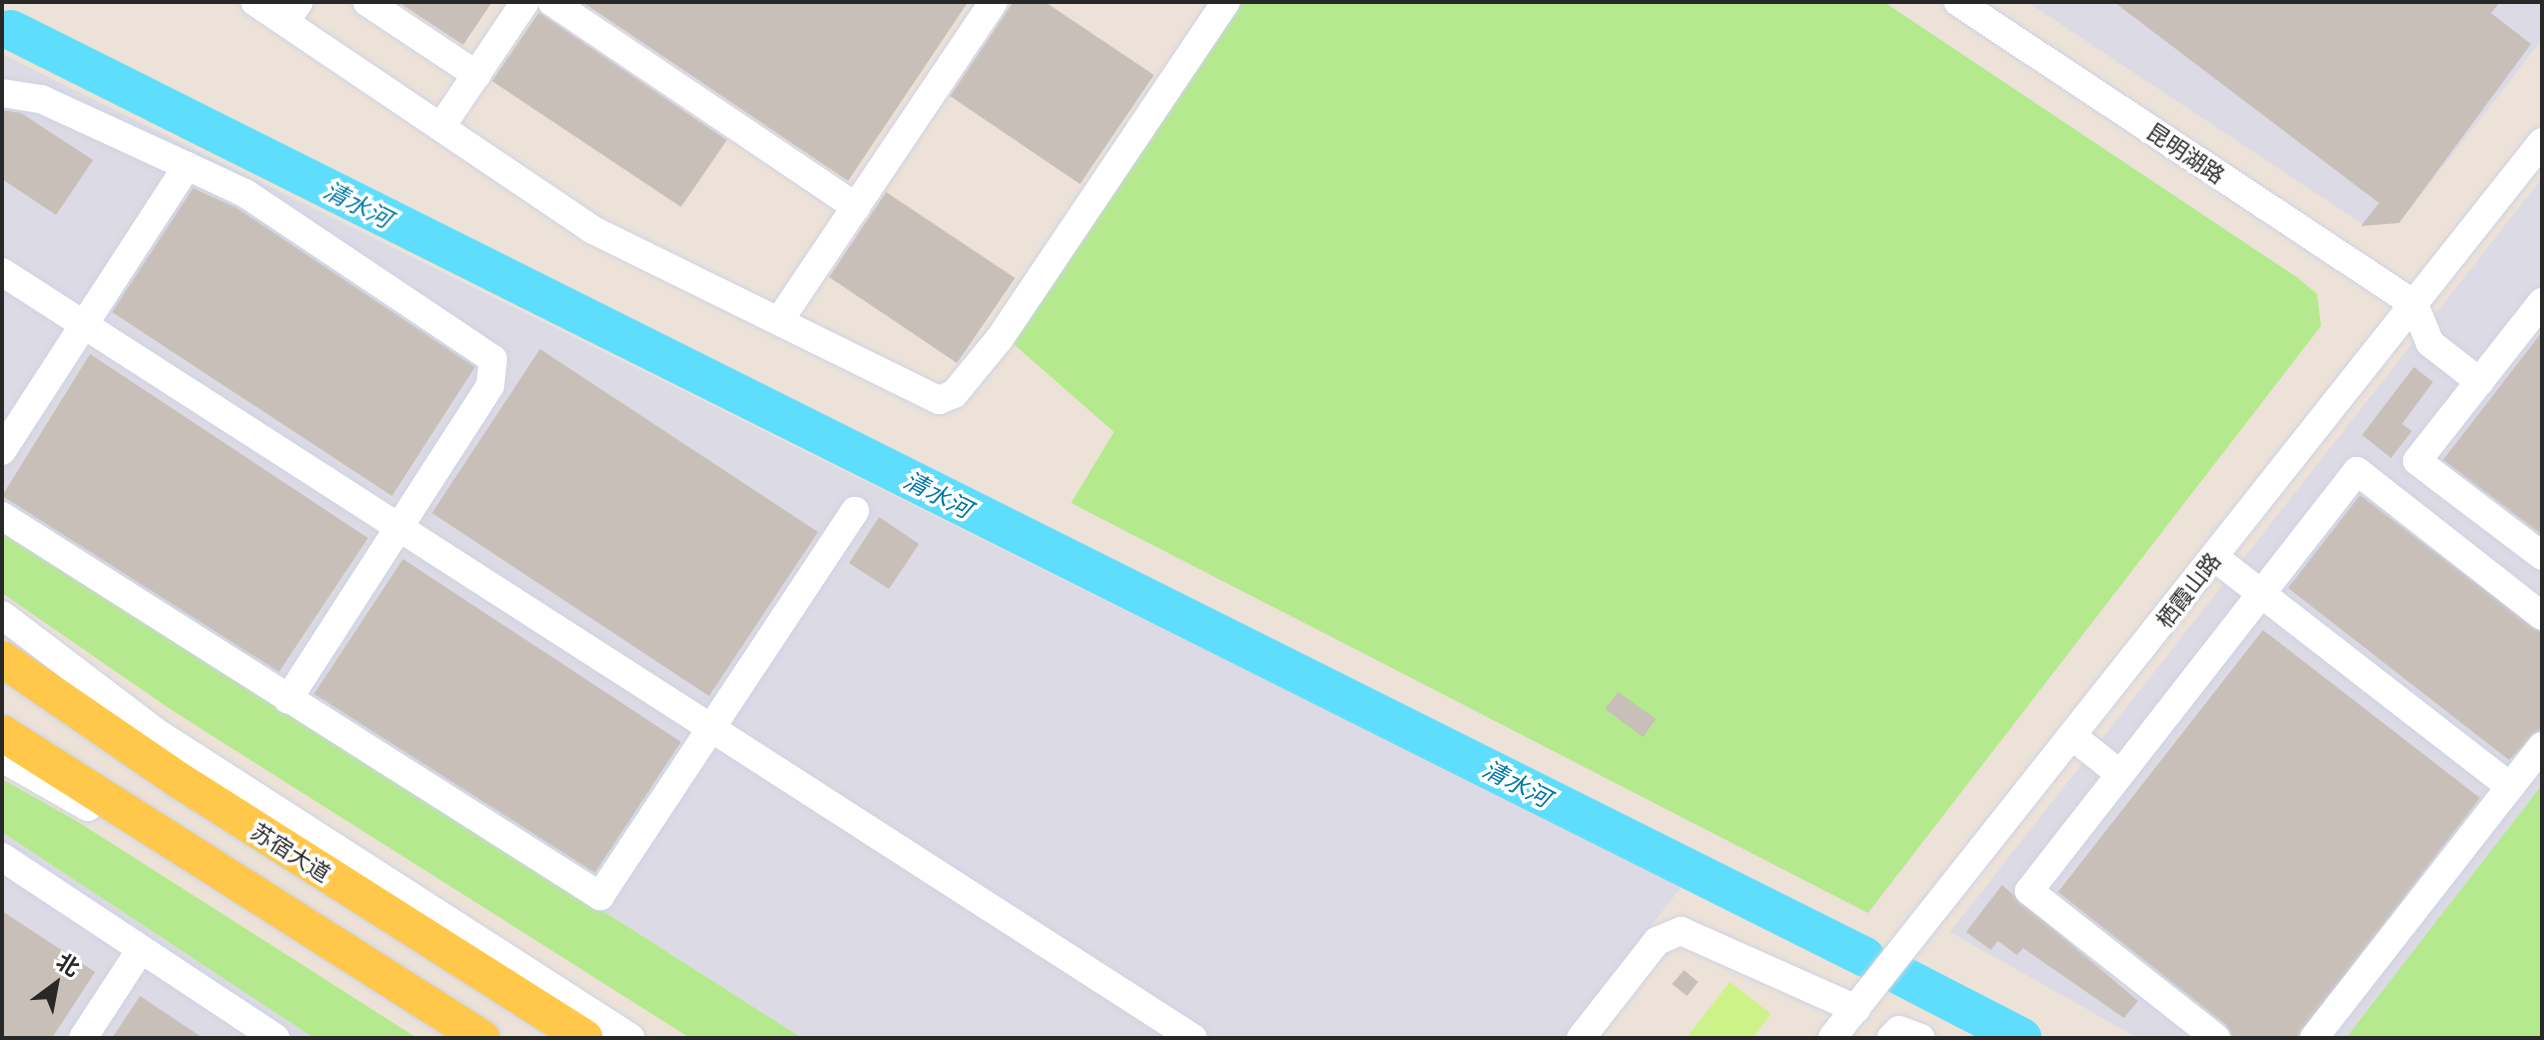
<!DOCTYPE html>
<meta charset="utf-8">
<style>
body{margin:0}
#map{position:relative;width:2544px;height:1040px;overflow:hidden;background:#ede2d8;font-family:"Exo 2","Noto Sans SC",sans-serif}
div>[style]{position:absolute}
.industrial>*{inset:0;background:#dcdae4}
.green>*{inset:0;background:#b4ea8d}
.pitch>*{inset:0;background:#cdf388}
.river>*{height:40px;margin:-20px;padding:0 20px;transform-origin:20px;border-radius:20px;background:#5eddfc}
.building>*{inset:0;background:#c8bfb8}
.roads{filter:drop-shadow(0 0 2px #cdd3e3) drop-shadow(0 0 2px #cdd3e3)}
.minor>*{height:28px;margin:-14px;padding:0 14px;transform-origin:14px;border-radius:14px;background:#fff}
.major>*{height:36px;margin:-18px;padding:0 18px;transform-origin:18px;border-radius:18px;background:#ffc84a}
span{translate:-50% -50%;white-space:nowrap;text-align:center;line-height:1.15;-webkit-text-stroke:7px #fff;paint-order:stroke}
.street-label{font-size:22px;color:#282828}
.water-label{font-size:24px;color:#0078a4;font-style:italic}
.frame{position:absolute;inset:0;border:4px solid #282828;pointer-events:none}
.north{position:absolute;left:16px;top:944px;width:80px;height:80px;-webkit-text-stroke:6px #fff;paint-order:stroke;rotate:32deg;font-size:22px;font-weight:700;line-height:32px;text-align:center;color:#282828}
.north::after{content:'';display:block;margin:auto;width:28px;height:36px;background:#282828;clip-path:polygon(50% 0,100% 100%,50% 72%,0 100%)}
</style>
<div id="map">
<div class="industrial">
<div style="clip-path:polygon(2027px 2px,2542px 2px,2542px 40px,2399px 223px,2364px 225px)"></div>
<div style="clip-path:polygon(2px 54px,1682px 886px,1564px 1038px,802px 1038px,2px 527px)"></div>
<div style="clip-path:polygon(2542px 178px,2542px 1038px,2138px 1038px,1950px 932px)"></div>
<div style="clip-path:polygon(2px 832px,314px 1038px,2px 1038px)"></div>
</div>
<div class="green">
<div style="clip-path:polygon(1241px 2px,1884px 2px,2298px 278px,2317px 294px,2321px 326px,1868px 913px,1071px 503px,1114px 432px,1010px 341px)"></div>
<div style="clip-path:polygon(2px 527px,802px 1038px,690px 1038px,170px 709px,2px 593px)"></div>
<div style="clip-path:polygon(2px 779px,75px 820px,417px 1038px,314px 1038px,2px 832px)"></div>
<div style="clip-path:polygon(2542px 785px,2542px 1038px,2346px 1038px)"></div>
</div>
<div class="pitch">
<div style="clip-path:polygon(1730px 982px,1771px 1014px,1753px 1038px,1686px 1038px)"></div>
</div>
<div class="river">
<div style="left:11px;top:30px;width:2073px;rotate:26.57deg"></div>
<div style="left:1900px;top:975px;width:137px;rotate:27.3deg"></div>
</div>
<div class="building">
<div style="clip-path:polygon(398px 2px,492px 2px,463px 45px)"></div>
<div style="clip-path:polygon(582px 2px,968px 2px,848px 181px)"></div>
<div style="clip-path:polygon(1013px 2px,1045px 2px,1154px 75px,1080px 184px,950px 96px)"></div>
<div style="clip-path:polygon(2114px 2px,2500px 2px,2491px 13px,2531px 44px,2399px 223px,2361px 226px,2379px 203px)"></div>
<div style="clip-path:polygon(539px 12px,727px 140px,681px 207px,492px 81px)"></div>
<div style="clip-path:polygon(2px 110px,21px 113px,93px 160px,56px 215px,2px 179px)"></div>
<div style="clip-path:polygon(193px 188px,237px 208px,475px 367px,392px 496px,112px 312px)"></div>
<div style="clip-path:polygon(886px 192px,1015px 278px,957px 363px,829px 277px)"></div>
<div style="clip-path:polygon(2542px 332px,2542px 535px,2443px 460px)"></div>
<div style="clip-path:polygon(540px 349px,818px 532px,709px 696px,432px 513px)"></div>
<div style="clip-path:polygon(90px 354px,368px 538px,279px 672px,2px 496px)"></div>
<div style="clip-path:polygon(2414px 367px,2433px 382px,2402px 424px,2412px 431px,2391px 458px,2362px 435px)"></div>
<div style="clip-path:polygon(2360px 495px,2542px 633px,2542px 729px,2509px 760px,2288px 588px)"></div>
<div style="clip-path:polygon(879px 517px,919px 544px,889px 589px,849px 563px)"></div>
<div style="clip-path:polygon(403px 559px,681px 742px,595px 873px,314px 694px)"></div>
<div style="clip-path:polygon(2263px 630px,2480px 798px,2297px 1038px,2233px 1038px,2226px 1025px,2058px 892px)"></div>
<div style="clip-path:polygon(1618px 692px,1656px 719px,1643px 737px,1605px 709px)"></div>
<div style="clip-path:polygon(2002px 885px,2138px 1001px,2124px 1018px,2023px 948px,2017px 955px,1998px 941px,1991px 950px,1966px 932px)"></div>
<div style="clip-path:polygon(2px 911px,95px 972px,52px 1038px,2px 1038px)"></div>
<div style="clip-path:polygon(1684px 970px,1698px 982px,1687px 996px,1672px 984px)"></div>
<div style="clip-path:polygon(140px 996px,203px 1038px,112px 1038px)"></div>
</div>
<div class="roads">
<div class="minor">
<div style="left:255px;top:2px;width:405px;rotate:34deg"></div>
<div style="left:591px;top:229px;width:388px;rotate:26.2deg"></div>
<div style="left:939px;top:400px;width:16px;rotate:-22deg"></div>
<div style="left:954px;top:394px;width:72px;rotate:-50.6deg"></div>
<div style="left:1000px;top:338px;width:405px;rotate:-56.1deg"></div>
<div style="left:367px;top:2px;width:132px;rotate:33.6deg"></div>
<div style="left:552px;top:2px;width:367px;rotate:34deg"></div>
<div style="left:1958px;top:2px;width:547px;rotate:33.52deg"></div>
<div style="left:2414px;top:304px;width:42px;rotate:67.7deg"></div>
<div style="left:2430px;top:343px;width:63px;rotate:38deg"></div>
<div style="left:285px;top:22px;width:24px;rotate:-55deg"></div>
<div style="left:2px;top:93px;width:39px;rotate:9deg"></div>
<div style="left:41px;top:99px;width:161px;rotate:24.7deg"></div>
<div style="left:187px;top:166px;width:340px;rotate:123deg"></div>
<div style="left:441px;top:127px;width:151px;rotate:-56.1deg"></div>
<div style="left:187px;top:166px;width:64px;rotate:25deg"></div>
<div style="left:245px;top:193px;width:298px;rotate:33.8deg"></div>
<div style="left:493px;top:359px;width:27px;rotate:96deg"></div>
<div style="left:490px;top:386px;width:373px;rotate:122.8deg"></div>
<div style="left:2px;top:272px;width:1416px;rotate:32.75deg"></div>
<div style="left:2542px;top:302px;width:202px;rotate:128.2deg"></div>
<div style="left:2417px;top:461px;width:157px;rotate:37.2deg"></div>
<div style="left:779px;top:321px;width:384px;rotate:-56.1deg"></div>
<div style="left:2px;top:516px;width:709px;rotate:32.43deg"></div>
<div style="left:600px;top:896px;width:462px;rotate:-56.5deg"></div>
<div style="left:2214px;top:557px;width:375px;rotate:37.8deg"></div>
<div style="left:2510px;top:787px;width:318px;rotate:128deg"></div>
<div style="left:2px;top:615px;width:197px;rotate:37.2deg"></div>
<div style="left:159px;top:734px;width:561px;rotate:32.78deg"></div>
<div style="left:2072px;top:736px;width:61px;rotate:38.4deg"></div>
<div style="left:2px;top:758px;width:99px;rotate:29.7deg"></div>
<div style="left:2510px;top:787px;width:52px;rotate:-52deg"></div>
<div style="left:2px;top:857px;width:328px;rotate:33.5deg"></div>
<div style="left:83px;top:1038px;width:106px;rotate:-56.9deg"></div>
<div style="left:1581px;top:1038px;width:123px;rotate:-51.9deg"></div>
<div style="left:1657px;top:941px;width:26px;rotate:-23deg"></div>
<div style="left:1681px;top:931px;width:192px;rotate:24deg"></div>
<div style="left:1832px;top:1038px;width:1143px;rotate:-51.61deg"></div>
<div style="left:1891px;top:1038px;width:11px;rotate:-45deg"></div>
<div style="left:1899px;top:1030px;width:23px;rotate:20deg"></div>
<div style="left:2216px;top:1038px;width:238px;rotate:-141.8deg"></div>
<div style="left:2029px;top:891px;width:533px;rotate:-52.01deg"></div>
<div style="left:2357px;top:471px;width:235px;rotate:38.1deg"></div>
</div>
<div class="major">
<div style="left:2px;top:659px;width:212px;rotate:34.4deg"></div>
<div style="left:177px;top:779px;width:483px;rotate:32.4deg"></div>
<div style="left:2px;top:733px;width:569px;rotate:32.43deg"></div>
</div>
</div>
<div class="street-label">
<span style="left:2186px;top:153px;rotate:34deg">昆明湖路</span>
<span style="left:2188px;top:590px;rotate:-52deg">栖霞山路</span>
<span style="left:291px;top:852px;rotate:32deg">苏宿大道</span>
</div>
<div class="water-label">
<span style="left:358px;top:204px;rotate:27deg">清水河</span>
<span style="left:938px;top:494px;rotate:27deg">清水河</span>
<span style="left:1517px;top:783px;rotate:27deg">清水河</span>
</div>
<div class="frame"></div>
<div class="north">北</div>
</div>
